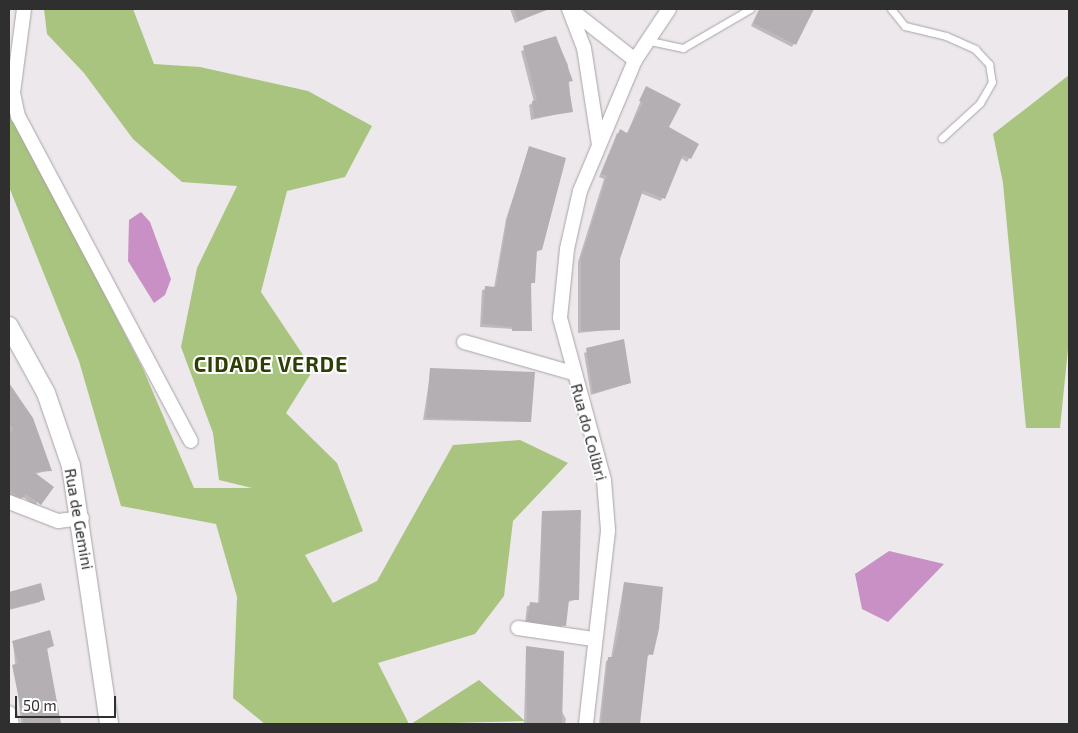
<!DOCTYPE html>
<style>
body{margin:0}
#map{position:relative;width:1078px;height:733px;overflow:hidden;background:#ede8ec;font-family:"Exo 2",sans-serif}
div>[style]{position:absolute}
.forest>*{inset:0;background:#a8c47f}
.water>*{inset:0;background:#c890c5}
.shadow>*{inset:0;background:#0003}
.building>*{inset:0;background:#b3afb3}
.roads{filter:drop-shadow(0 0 1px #a8a3a7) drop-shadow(0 0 1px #a8a3a7)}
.service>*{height:7px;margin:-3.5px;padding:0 3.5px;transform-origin:3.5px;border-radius:3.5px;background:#fff}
.minor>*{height:14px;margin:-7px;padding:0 7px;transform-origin:7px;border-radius:7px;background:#fff}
.tertiary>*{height:18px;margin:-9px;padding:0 9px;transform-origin:9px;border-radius:9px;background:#fff}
span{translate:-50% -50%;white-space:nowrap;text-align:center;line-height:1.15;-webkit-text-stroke:4px #fff;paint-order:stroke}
.street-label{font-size:16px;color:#302f30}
.district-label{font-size:21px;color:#2d3e07;font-weight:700;letter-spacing:1px}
.frame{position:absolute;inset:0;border:10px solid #302f30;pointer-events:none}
.scale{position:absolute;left:15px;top:696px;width:101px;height:22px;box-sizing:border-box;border:2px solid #302f30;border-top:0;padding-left:6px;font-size:15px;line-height:18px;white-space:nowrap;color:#302f30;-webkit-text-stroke:4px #fff;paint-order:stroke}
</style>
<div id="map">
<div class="forest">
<div style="clip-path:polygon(44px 9px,133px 9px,154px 64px,200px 67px,308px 91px,372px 126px,345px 177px,287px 191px,261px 292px,313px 370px,286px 413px,337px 463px,363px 531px,305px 555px,333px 603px,377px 581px,453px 445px,520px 440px,568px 463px,513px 521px,504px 596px,475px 634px,378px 663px,409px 724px,265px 724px,233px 698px,237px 597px,216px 524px,121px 506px,79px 361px,9px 187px,9px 109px,143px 369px,194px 488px,252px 488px,219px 480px,213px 433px,181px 347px,197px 268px,237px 186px,182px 182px,133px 139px,84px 73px,47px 34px)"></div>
<div style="clip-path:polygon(1069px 75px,1069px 339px,1060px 428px,1026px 428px,1003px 183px,993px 134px)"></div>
<div style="clip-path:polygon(479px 680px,525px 721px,411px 724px)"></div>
</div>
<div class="water">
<div style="clip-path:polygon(141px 212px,150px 222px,171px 279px,165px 295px,154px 303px,128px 261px,129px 220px)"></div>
<div style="clip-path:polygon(889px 551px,944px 564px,888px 622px,862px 609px,855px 574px)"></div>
</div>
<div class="shadow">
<div style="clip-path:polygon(510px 9px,546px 9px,515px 23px)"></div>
<div style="clip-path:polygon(759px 9px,813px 9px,792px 47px,751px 26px)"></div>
<div style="clip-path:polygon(556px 38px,568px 65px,571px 111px,531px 120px,529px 105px,534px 102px,521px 51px)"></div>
<div style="clip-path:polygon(646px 88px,667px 128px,697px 144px,687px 162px,681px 158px,661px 201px,640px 193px,619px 259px,618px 329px,578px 333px,578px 262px,604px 179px,599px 177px,617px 133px,627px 134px)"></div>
<div style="clip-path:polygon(530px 147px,541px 250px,536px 252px,531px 286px,530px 330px,480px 327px,482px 290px,494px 288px,506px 219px)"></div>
<div style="clip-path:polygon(623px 340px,630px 383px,591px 395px,584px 353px)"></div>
<div style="clip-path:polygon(431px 369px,530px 422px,423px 420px)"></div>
<div style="clip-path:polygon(9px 383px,32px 419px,50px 470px,35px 474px,37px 507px,23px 497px,19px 500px,9px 495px)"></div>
<div style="clip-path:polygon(542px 512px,578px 599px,568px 602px,562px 628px,525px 623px,527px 606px,538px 604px)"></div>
<div style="clip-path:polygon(624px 583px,651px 654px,646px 657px,639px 724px,599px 724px,606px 661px,611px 658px)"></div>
<div style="clip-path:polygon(40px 585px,40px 602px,9px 610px,9px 594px)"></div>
<div style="clip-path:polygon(13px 642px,52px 646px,46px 650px,61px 724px,21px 724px)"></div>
<div style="clip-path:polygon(526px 648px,566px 719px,565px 724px,524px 724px)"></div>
</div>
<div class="building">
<div style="clip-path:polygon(514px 9px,547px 9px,547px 10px,518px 21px)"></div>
<div style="clip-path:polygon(760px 9px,814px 9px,796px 45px,753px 23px)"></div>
<div style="clip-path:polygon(556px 36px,573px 81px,568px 82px,573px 112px,534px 118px,532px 101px,537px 100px,523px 46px)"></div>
<div style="clip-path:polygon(646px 86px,681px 104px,669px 127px,699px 144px,691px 159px,683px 155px,665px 199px,643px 190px,620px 259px,620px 330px,581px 331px,581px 258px,607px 176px,601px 174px,620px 129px,627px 133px,643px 103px,639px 101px)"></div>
<div style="clip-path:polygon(529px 146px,566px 158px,542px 250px,537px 250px,535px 283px,531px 283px,532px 331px,512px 331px,512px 327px,482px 324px,485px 286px,496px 287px,508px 215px)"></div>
<div style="clip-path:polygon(624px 339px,631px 383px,593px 393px,586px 348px)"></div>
<div style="clip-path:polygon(430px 368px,535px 372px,531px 422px,426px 418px)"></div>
<div style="clip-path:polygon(9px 383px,33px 418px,52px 471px,34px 472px,54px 487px,41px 505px,26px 494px,23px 498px,9px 491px,9px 433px,13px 429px,9px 423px)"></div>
<div style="clip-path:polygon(581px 510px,579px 600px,569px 600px,566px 626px,527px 621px,530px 602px,540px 603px,542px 511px)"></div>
<div style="clip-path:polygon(624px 582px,663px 587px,659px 629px,653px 655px,648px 654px,640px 724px,601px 724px,608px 657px,613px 657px,619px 631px)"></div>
<div style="clip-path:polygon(41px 583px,45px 600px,9px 609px,9px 592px)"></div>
<div style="clip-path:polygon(50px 630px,54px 646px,47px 648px,61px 724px,24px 724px,12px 665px,18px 663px,12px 641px)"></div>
<div style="clip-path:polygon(526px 646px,564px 651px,562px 724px,527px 724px)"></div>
</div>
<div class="roads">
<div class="service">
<div style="left:891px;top:9px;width:22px;rotate:51deg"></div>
<div style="left:905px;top:26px;width:42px;rotate:13.7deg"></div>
<div style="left:946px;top:36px;width:32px;rotate:24deg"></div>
<div style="left:975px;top:49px;width:21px;rotate:47deg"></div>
<div style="left:989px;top:64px;width:18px;rotate:81deg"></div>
<div style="left:992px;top:82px;width:24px;rotate:120deg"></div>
<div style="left:980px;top:103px;width:52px;rotate:137.4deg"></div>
<div style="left:650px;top:41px;width:34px;rotate:12deg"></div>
<div style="left:683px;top:48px;width:78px;rotate:-30.2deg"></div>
</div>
<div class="minor">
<div style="left:24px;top:9px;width:85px;rotate:97.5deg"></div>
<div style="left:13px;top:93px;width:24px;rotate:78deg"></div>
<div style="left:18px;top:116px;width:368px;rotate:62deg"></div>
<div style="left:569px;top:9px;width:42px;rotate:69deg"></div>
<div style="left:584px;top:48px;width:98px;rotate:81.2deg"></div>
<div style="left:570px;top:9px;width:83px;rotate:38.1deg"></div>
<div style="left:464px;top:342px;width:113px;rotate:15.9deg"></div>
<div style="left:9px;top:502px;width:53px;rotate:21.2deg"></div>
<div style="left:58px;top:521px;width:24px;rotate:-7deg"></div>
<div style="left:518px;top:628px;width:76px;rotate:8.3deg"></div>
<div style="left:9px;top:713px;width:11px;rotate:75deg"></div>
<div style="left:586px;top:724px;width:195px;rotate:-83.5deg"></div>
<div style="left:608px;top:530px;width:50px;rotate:-94.6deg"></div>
<div style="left:604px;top:480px;width:168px;rotate:-105.2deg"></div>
<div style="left:560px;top:318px;width:69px;rotate:-84.2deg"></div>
<div style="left:567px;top:249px;width:59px;rotate:-77.4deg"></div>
<div style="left:580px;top:191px;width:142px;rotate:-67.2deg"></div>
<div style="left:635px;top:60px;width:61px;rotate:-56.3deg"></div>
</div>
<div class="tertiary">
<div style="left:9px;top:326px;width:77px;rotate:61.1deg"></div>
<div style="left:46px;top:393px;width:77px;rotate:71.1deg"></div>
<div style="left:71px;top:466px;width:261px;rotate:81.6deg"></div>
</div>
</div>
<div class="street-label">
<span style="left:589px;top:432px;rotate:75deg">Rua do Colibri</span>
<span style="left:79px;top:519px;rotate:80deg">Rua de Gemini</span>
</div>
<div class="district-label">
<span style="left:271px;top:364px">CIDADE VERDE</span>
</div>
<div class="frame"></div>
<div class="scale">50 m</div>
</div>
